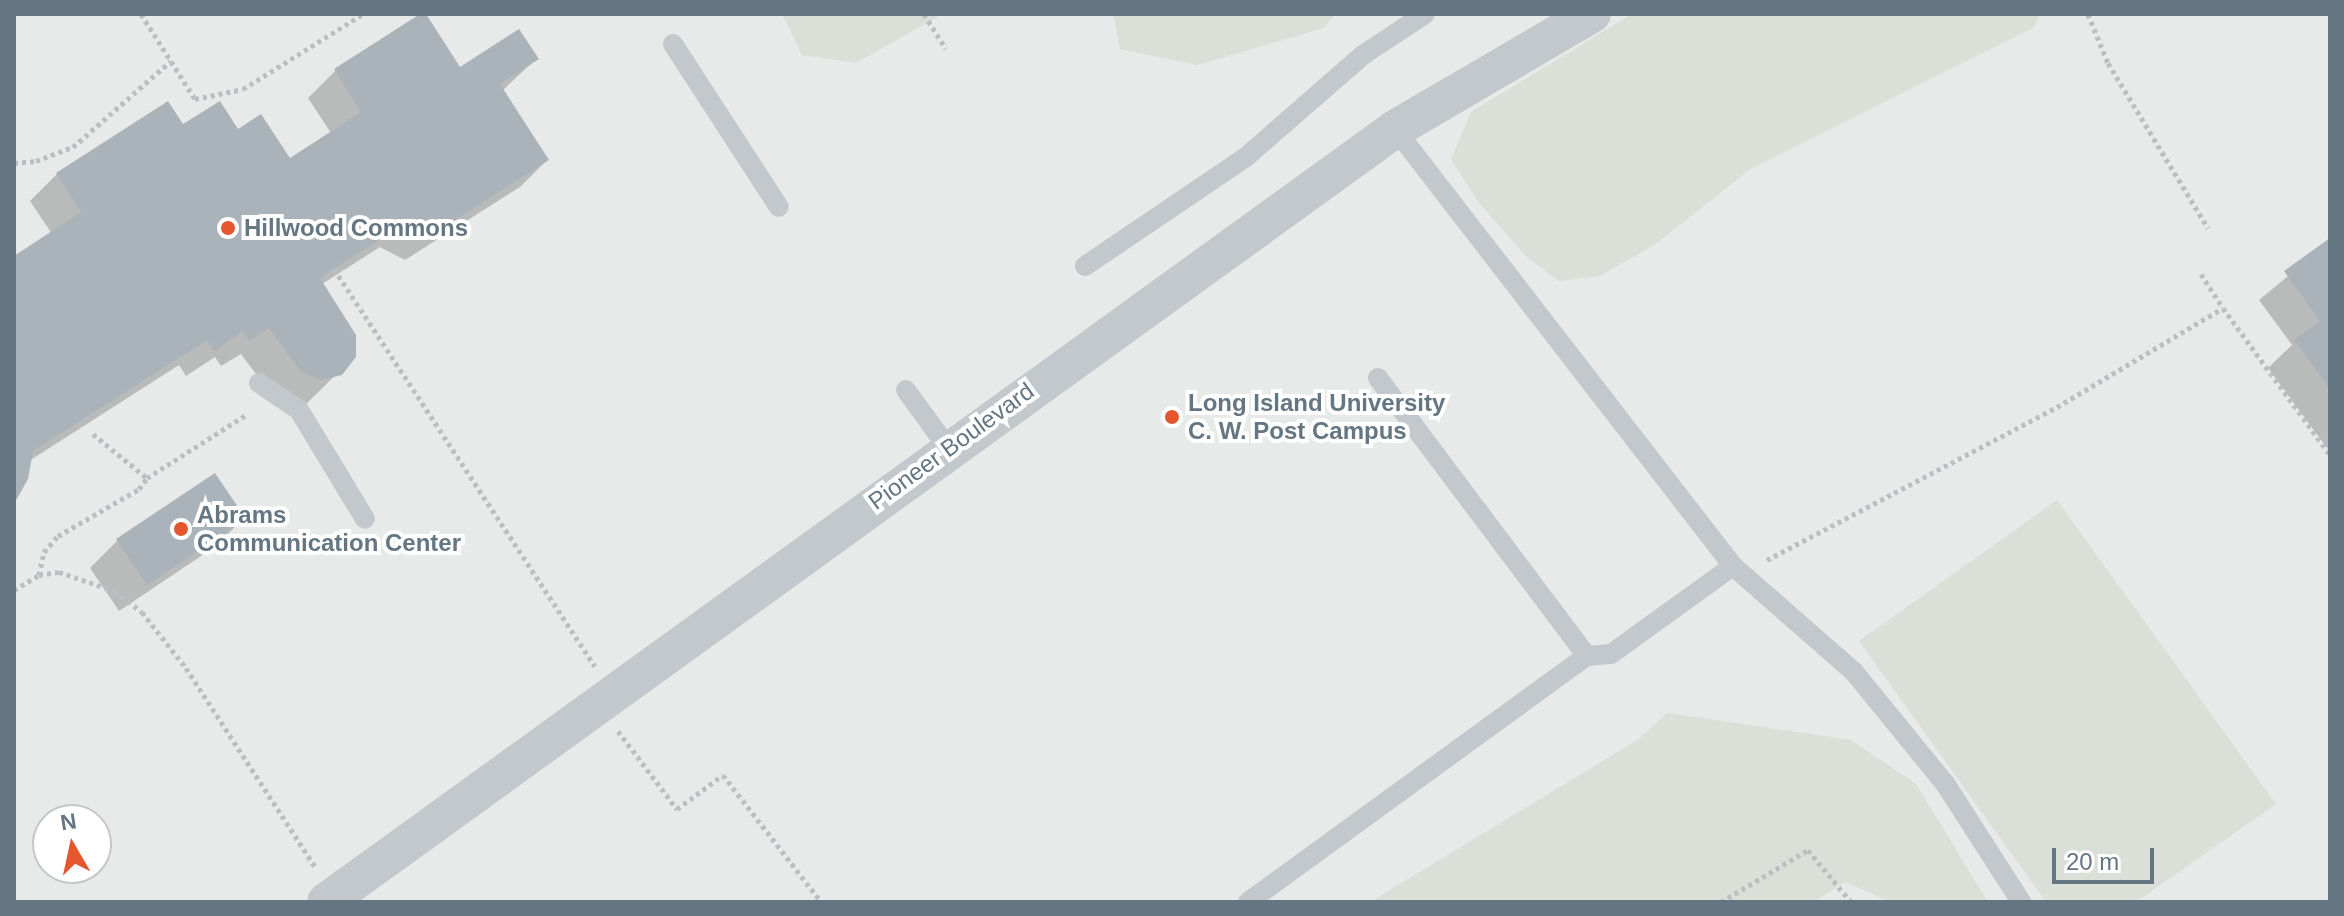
<!DOCTYPE html>
<style>
body{margin:0}
#map{position:relative;width:2344px;height:916px;overflow:hidden;background:#fafaf8;font-family:Helvetica,sans-serif}
div>[style]{position:absolute}
.built>*{inset:0;background:#e8e9e9}
.green>*{inset:0;background:#dadfd7}
.shadow>*{inset:0;background:#0003}
.building>*{inset:0;background:#aab3b9}
.path>*{height:5px;margin-top:-2.5px;transform-origin:0;background:repeating-linear-gradient(90deg,#bbbfc2 0 4px,transparent 0 8px)}
.service>*{height:20px;margin:-10px;padding:0 10px;transform-origin:10px;border-radius:10px;background:#c3c8cc}
.minor>*{height:38px;margin:-19px;padding:0 19px;transform-origin:19px;border-radius:19px;background:#c3c8cc}
.dots>*{width:22px;height:22px;translate:-50% -50%;box-sizing:border-box;border:4px solid #fff;border-radius:50%}
span{translate:-50% -50%;white-space:nowrap;text-align:center;line-height:1.15;-webkit-text-stroke:8px #fff;paint-order:stroke}
.poi-label{font-size:24px;color:#657683;font-weight:700}
.left{translate:0 -50%;text-align:left}
.street-label{font-size:24px;color:#657683}
.frame{position:absolute;inset:0;border:16px solid #657683;pointer-events:none}
.north{position:absolute;left:32px;top:804px;width:80px;height:80px;box-sizing:border-box;background:#fff;border:2px solid #c1c8cd;border-radius:50%;rotate:351deg;font-size:22px;font-weight:700;line-height:32px;text-align:center;color:#657683}
.north::after{content:'';display:block;margin:auto;width:28px;height:36px;background:#e4572e;clip-path:polygon(50% 0,100% 100%,50% 72%,0 100%)}
.scale{position:absolute;left:2052px;top:848px;width:102px;height:36px;box-sizing:border-box;border:4px solid #657683;border-top:0;padding-left:10px;font-size:24px;line-height:28px;white-space:nowrap;color:#657683;-webkit-text-stroke:6px #fff;paint-order:stroke}
</style>
<div id="map">
<div class="built">
<div style="clip-path:polygon(evenodd,14px 14px,2330px 14px,2330px 902px,14px 902px,14px 14px,48px 820px,96px 820px,96px 868px,48px 868px,48px 820px)"></div>
</div>
<div class="green">
<div style="clip-path:polygon(782px 14px,943px 14px,856px 63px,802px 55px)"></div>
<div style="clip-path:polygon(1113px 14px,1335px 14px,1324px 28px,1197px 65px,1120px 49px)"></div>
<div style="clip-path:polygon(1632px 14px,2041px 14px,2033px 28px,1752px 168px,1654px 245px,1600px 276px,1559px 281px,1527px 257px,1479px 203px,1451px 159px,1471px 112px)"></div>
<div style="clip-path:polygon(2057px 500px,2276px 804px,2136px 902px,2046px 902px,1859px 641px)"></div>
<div style="clip-path:polygon(1667px 713px,1851px 740px,1916px 784px,1988px 902px,1891px 902px,1845px 882px,1814px 902px,1370px 902px,1639px 739px)"></div>
</div>
<div class="shadow">
<div style="clip-path:polygon(423px 14px,459px 70px,536px 59px,502px 91px,547px 160px,520px 187px,405px 260px,380px 247px,322px 284px,354px 357px,304px 406px,274px 398px,241px 354px,221px 366px,215px 357px,186px 376px,179px 365px,29px 461px,14px 500px,14px 258px,52px 234px,30px 201px,57px 174px,182px 127px,238px 132px,289px 160px,331px 133px,308px 98px,335px 71px)"></div>
<div style="clip-path:polygon(2330px 241px,2330px 452px,2268px 368px,2292px 345px,2259px 300px)"></div>
<div style="clip-path:polygon(214px 476px,243px 519px,216px 546px,119px 611px,90px 568px,117px 541px)"></div>
</div>
<div class="building">
<div style="clip-path:polygon(420px 14px,426px 14px,460px 67px,519px 29px,539px 59px,500px 84px,549px 160px,433px 234px,408px 221px,320px 278px,356px 335px,356px 357px,342px 375px,321px 380px,301px 372px,269px 328px,249px 341px,243px 331px,214px 351px,207px 340px,33px 451px,28px 479px,14px 504px,14px 256px,81px 212px,56px 173px,168px 101px,183px 124px,220px 101px,238px 129px,261px 114px,290px 158px,361px 112px,334px 69px)"></div>
<div style="clip-path:polygon(2330px 238px,2330px 389px,2294px 340px,2320px 321px,2284px 271px)"></div>
<div style="clip-path:polygon(215px 473px,246px 519px,147px 585px,116px 539px)"></div>
</div>
<div class="path">
<div style="left:141px;top:14px;width:101px;rotate:57.6deg"></div>
<div style="left:195px;top:99px;width:49px;rotate:-11.8deg"></div>
<div style="left:243px;top:89px;width:142px;rotate:-32deg"></div>
<div style="left:924px;top:14px;width:41px;rotate:57.8deg"></div>
<div style="left:2088px;top:14px;width:53px;rotate:67.8deg"></div>
<div style="left:2108px;top:63px;width:193px;rotate:58.8deg"></div>
<div style="left:14px;top:163px;width:22px;rotate:-5deg"></div>
<div style="left:36px;top:161px;width:40px;rotate:-21deg"></div>
<div style="left:73px;top:147px;width:130px;rotate:-41.3deg"></div>
<div style="left:334px;top:269px;width:475px;rotate:56.7deg"></div>
<div style="left:2201px;top:274px;width:40px;rotate:57.1deg"></div>
<div style="left:93px;top:434px;width:70px;rotate:39.2deg"></div>
<div style="left:1767px;top:560px;width:328px;rotate:-27.8deg"></div>
<div style="left:2057px;top:407px;width:193px;rotate:-30.8deg"></div>
<div style="left:2223px;top:308px;width:182px;rotate:53.9deg"></div>
<div style="left:39px;top:575px;width:24px;rotate:-78deg"></div>
<div style="left:44px;top:552px;width:21px;rotate:-49deg"></div>
<div style="left:58px;top:536px;width:94px;rotate:-30.1deg"></div>
<div style="left:139px;top:489px;width:14px;rotate:-54deg"></div>
<div style="left:147px;top:478px;width:117px;rotate:-32.5deg"></div>
<div style="left:14px;top:590px;width:29px;rotate:-31deg"></div>
<div style="left:39px;top:575px;width:20px;rotate:-9deg"></div>
<div style="left:59px;top:572px;width:59px;rotate:18.7deg"></div>
<div style="left:115px;top:591px;width:34px;rotate:38deg"></div>
<div style="left:142px;top:612px;width:71px;rotate:51.8deg"></div>
<div style="left:186px;top:668px;width:237px;rotate:57deg"></div>
<div style="left:618px;top:731px;width:98px;rotate:52.9deg"></div>
<div style="left:677px;top:809px;width:57px;rotate:-36.5deg"></div>
<div style="left:723px;top:775px;width:160px;rotate:52.3deg"></div>
<div style="left:1721px;top:902px;width:101px;rotate:-30.9deg"></div>
<div style="left:1808px;top:850px;width:67px;rotate:50.4deg"></div>
</div>
<div class="service">
<div style="left:673px;top:44px;width:194px;rotate:57deg"></div>
<div style="left:1395px;top:129px;width:552px;rotate:52.28deg"></div>
<div style="left:1733px;top:566px;width:161px;rotate:41.2deg"></div>
<div style="left:1854px;top:672px;width:146px;rotate:50.8deg"></div>
<div style="left:1946px;top:785px;width:139px;rotate:57.3deg"></div>
<div style="left:1085px;top:266px;width:194px;rotate:-34.1deg"></div>
<div style="left:1246px;top:157px;width:155px;rotate:-41.1deg"></div>
<div style="left:1363px;top:55px;width:74px;rotate:-33.5deg"></div>
<div style="left:1378px;top:378px;width:348px;rotate:53.1deg"></div>
<div style="left:1587px;top:656px;width:24px;rotate:-5deg"></div>
<div style="left:1611px;top:654px;width:150px;rotate:-35.8deg"></div>
<div style="left:259px;top:383px;width:48px;rotate:34deg"></div>
<div style="left:299px;top:410px;width:127px;rotate:58.8deg"></div>
<div style="left:906px;top:390px;width:72px;rotate:54.1deg"></div>
<div style="left:1248px;top:902px;width:419px;rotate:-36deg"></div>
</div>
<div class="minor">
<div style="left:326px;top:902px;width:1319px;rotate:-35.87deg"></div>
<div style="left:1395px;top:129px;width:228px;rotate:-30.3deg"></div>
</div>
<div class="dots">
<div style="left:228px;top:228px;background:#e4572e"></div>
<div style="left:1172px;top:417px;background:#e4572e"></div>
<div style="left:181px;top:529px;background:#e4572e"></div>
</div>
<div class="poi-label">
<span class="left" style="left:244px;top:228px">Hillwood Commons</span>
<span class="left" style="left:1188px;top:417px">Long Island University<br>C. W. Post Campus</span>
<span class="left" style="left:197px;top:529px">Abrams<br>Communication Center</span>
</div>
<div class="street-label">
<span style="left:951px;top:446px;rotate:-36deg">Pioneer Boulevard</span>
</div>
<div class="frame"></div>
<div class="north">N</div>
<div class="scale">20 m</div>
</div>
